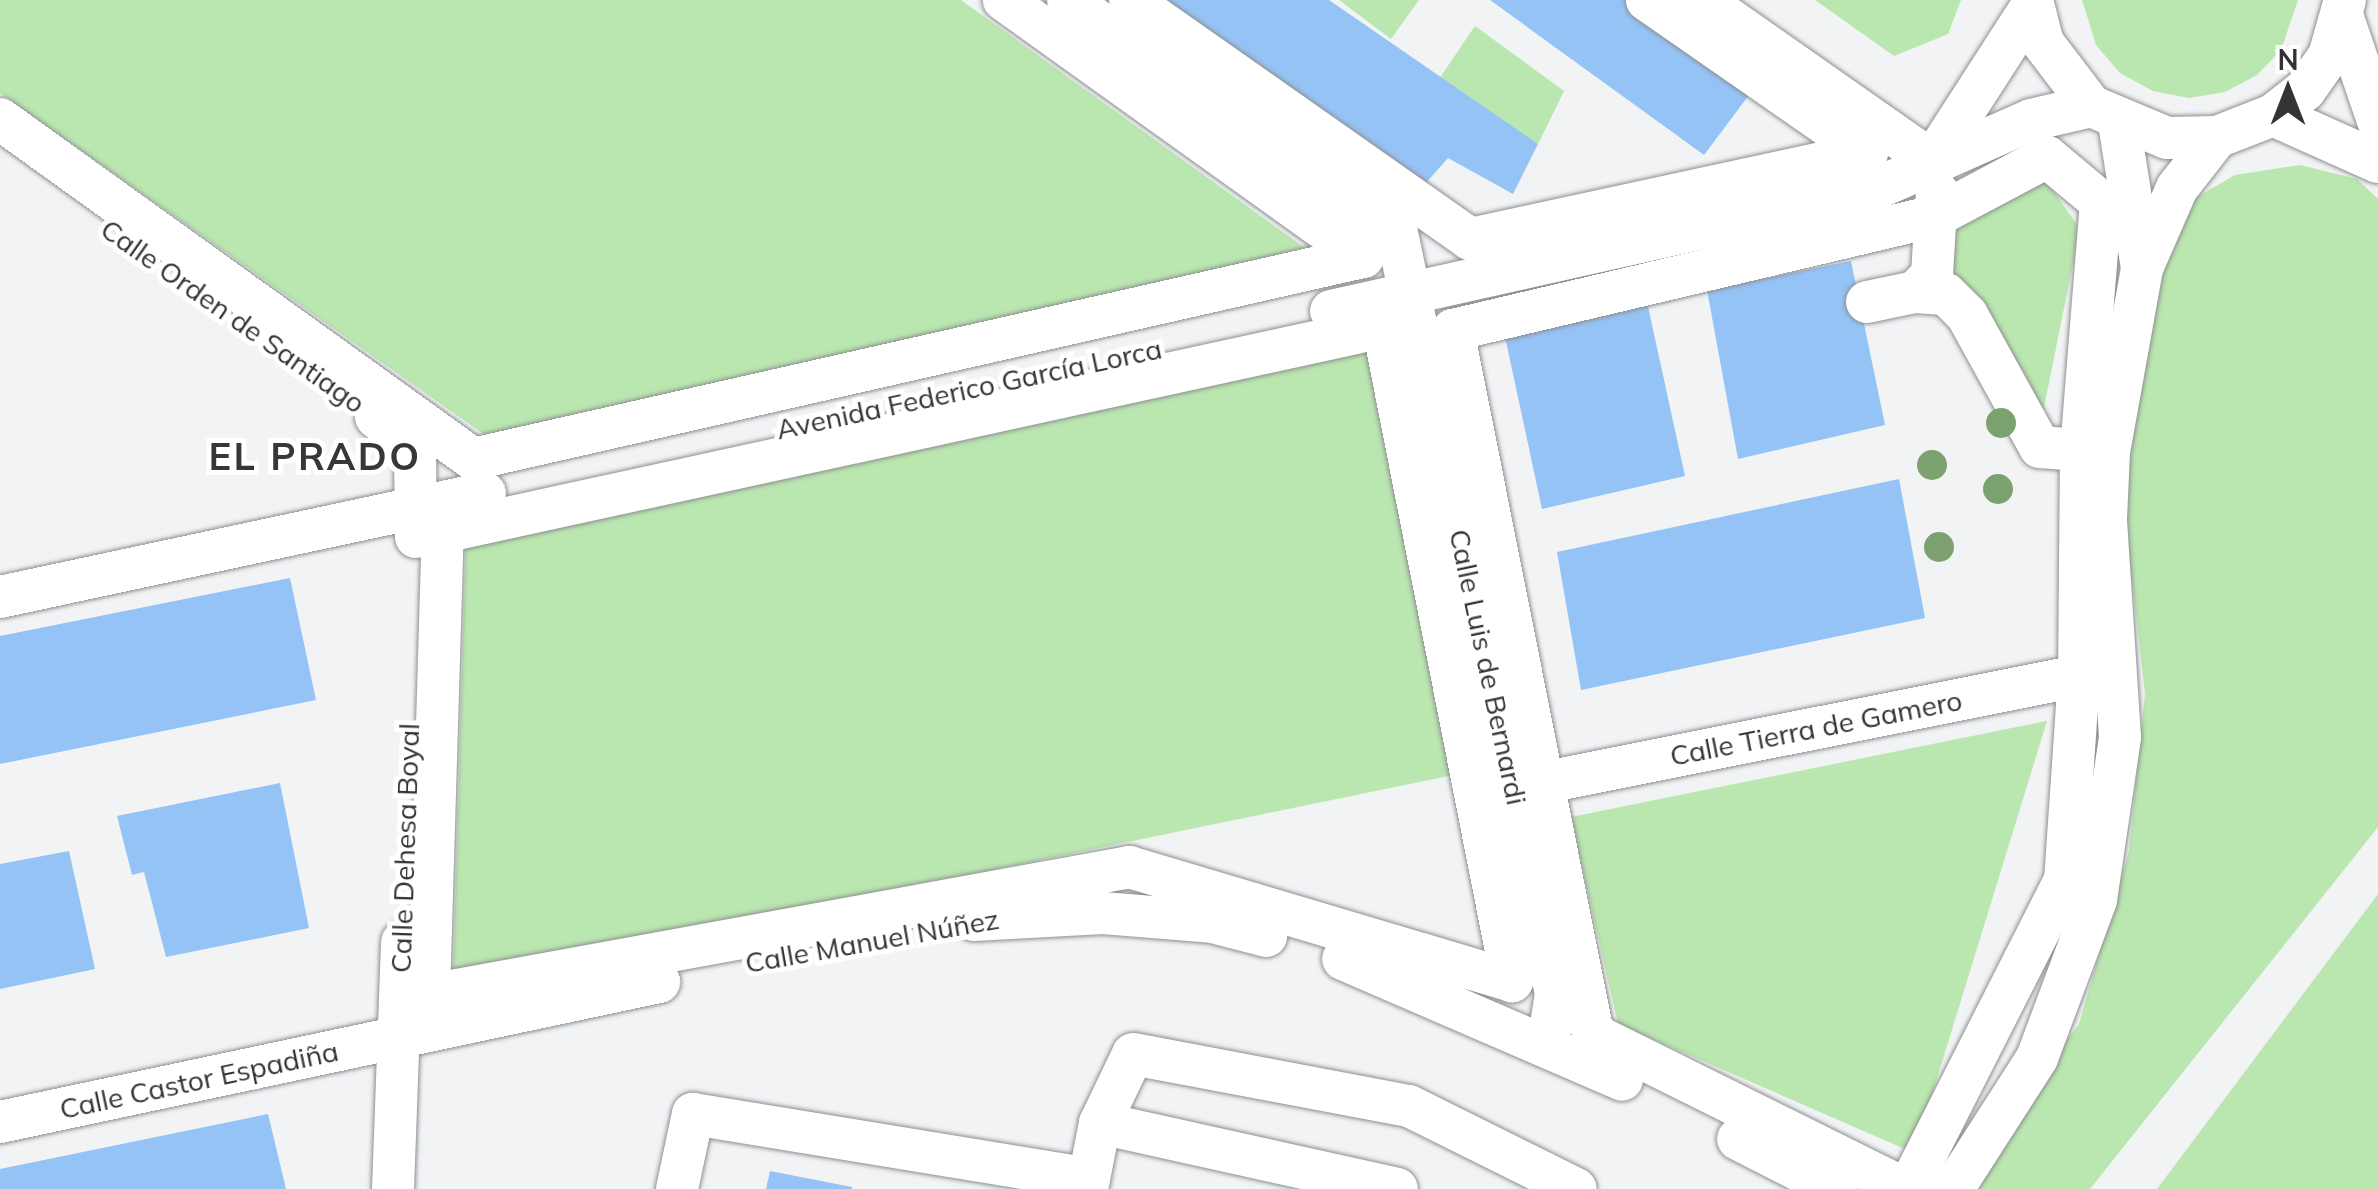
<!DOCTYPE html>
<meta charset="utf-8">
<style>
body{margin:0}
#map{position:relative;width:2378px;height:1189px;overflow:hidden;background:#f1f3f5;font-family:Mulish,sans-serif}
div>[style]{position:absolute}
.green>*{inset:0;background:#bae6af}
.building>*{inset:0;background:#96c3f5}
.roads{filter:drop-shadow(0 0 2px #8d8f91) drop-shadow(0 0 2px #8d8f91)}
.minor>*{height:42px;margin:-21px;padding:0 21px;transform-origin:21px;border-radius:21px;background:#fff}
.trees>*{width:30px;height:30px;margin:-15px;border-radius:50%;background:#7ba26e}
span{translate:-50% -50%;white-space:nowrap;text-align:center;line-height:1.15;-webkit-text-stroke:10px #fff;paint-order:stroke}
.street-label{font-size:28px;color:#333334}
.district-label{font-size:38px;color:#353739;font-weight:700;letter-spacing:2.5px}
.north{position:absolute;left:2238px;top:40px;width:100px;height:100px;-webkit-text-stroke:8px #fff;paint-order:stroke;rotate:0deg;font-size:28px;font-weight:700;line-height:40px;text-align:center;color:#333334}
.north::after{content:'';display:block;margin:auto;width:35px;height:45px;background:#333334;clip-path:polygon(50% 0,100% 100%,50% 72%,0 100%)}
</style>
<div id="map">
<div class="green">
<div style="clip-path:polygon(0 0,961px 0,1305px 248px,499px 445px,0 93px)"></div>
<div style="clip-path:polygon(1339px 0,1419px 0,1391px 39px)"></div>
<div style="clip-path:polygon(1815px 0,1961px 0,1948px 34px,1894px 56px)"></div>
<div style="clip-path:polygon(2082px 0,2298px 0,2281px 50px,2257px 75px,2225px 92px,2189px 98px,2153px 91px,2120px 73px,2096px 45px)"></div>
<div style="clip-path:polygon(1475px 26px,1564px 91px,1538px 144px,1435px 85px)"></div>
<div style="clip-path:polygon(2300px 165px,2357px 179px,2378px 199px,2378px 827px,2090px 1189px,1955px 1189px,2079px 1024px,2129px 851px,2145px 694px,2122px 491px,2161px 249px,2192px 200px,2235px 175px)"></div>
<div style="clip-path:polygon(2043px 176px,2080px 229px,2040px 427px,1946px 280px,1947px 223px)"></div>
<div style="clip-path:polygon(1380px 346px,1458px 774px,453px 981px,466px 535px)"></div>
<div style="clip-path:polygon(2047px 721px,1914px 1153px,1618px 1024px,1571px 817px)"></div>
<div style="clip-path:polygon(2378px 894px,2378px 1189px,2157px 1189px)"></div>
</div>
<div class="building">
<div style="clip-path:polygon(1164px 0,1329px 0,1538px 144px,1513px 194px,1448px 158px,1424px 185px)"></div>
<div style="clip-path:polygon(1490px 0,1647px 0,1761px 79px,1704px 155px)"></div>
<div style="clip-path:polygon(1851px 261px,1885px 425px,1738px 459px,1707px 290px)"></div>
<div style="clip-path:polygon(1647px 302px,1685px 476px,1542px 509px,1504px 332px)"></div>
<div style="clip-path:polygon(1899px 479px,1925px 618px,1581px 690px,1557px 552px)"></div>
<div style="clip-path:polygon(290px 578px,316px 700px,0 764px,0 636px)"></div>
<div style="clip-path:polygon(280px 783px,309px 928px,166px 957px,144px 872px,132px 875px,117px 816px)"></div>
<div style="clip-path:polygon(69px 851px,95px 969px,0 989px,0 864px)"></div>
<div style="clip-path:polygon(268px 1114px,286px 1189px,0 1189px,0 1169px)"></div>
<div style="clip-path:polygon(770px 1171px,852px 1187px,852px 1189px,766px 1189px)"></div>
</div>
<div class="roads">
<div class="minor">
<div style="left:1068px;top:0;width:403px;rotate:35.3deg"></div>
<div style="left:1397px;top:233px;width:777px;rotate:78.2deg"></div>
<div style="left:1556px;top:994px;width:50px;rotate:99.3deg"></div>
<div style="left:1130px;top:0;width:416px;rotate:35.1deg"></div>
<div style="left:1470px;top:239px;width:406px;rotate:-12.2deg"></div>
<div style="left:1867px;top:153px;width:268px;rotate:-145.2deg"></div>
<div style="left:1702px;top:0;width:281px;rotate:35deg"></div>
<div style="left:2032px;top:0;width:44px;rotate:75.7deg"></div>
<div style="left:2043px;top:43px;width:79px;rotate:52.7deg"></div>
<div style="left:2091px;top:106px;width:82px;rotate:22.8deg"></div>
<div style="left:2167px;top:138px;width:50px;rotate:-1.1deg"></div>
<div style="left:2217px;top:137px;width:60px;rotate:-21.4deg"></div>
<div style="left:2273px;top:115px;width:41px;rotate:-38deg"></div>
<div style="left:2305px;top:90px;width:42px;rotate:-54.8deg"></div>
<div style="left:2329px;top:56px;width:58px;rotate:-74.1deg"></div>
<div style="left:2343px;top:18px;width:109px;rotate:71.2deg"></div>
<div style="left:2273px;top:115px;width:115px;rotate:24.1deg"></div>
<div style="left:0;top:119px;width:583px;rotate:35.71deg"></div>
<div style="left:473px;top:459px;width:913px;rotate:-12.79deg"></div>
<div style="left:1363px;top:257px;width:442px;rotate:-144.4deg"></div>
<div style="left:2119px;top:123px;width:147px;rotate:81deg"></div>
<div style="left:1932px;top:161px;width:184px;rotate:-57.2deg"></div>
<div style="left:1915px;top:292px;width:31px;rotate:4deg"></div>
<div style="left:1946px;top:294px;width:30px;rotate:45deg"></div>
<div style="left:1967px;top:315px;width:151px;rotate:61.1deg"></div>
<div style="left:2040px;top:447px;width:67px;rotate:4.3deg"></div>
<div style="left:1867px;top:302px;width:49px;rotate:-11.8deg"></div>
<div style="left:1915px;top:292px;width:24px;rotate:-45deg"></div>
<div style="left:1932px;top:275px;width:84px;rotate:-86.6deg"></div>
<div style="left:1331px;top:311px;width:555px;rotate:-12.58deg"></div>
<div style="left:1873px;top:190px;width:173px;rotate:-23.9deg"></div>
<div style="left:2031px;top:120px;width:62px;rotate:-13.1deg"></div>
<div style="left:1383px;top:327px;width:667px;rotate:78.84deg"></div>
<div style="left:1512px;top:981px;width:399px;rotate:-163.4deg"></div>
<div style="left:1130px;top:867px;width:713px;rotate:169.65deg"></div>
<div style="left:429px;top:995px;width:463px;rotate:-88.3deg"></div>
<div style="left:443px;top:532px;width:962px;rotate:-12.3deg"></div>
<div style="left:376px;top:417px;width:49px;rotate:37.6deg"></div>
<div style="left:415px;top:447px;width:90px;rotate:89.4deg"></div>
<div style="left:0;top:597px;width:496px;rotate:-12.1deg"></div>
<div style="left:1516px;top:788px;width:599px;rotate:-11.27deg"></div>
<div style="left:974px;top:920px;width:129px;rotate:-3.1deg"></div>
<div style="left:1103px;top:913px;width:109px;rotate:4.7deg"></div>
<div style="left:1212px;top:922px;width:56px;rotate:14.5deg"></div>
<div style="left:1343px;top:959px;width:304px;rotate:23.4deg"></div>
<div style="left:0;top:1122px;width:674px;rotate:-11.99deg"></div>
<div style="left:1100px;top:1123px;width:304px;rotate:12.5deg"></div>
<div style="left:1738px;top:1139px;width:110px;rotate:27deg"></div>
<div style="left:1089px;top:1179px;width:57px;rotate:-78.9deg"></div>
<div style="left:1100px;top:1123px;width:76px;rotate:-64.4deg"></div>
<div style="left:1133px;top:1054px;width:281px;rotate:10.7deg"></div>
<div style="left:1409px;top:1106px;width:186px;rotate:26.4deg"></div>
<div style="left:393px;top:1189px;width:247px;rotate:-87.9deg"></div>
<div style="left:677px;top:1189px;width:77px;rotate:-78deg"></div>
<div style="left:693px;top:1114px;width:401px;rotate:9.3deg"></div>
<div style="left:1089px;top:1179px;width:10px;rotate:101deg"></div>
<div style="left:1905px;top:1189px;width:348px;rotate:-153.6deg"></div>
<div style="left:1593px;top:1034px;width:718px;rotate:-101.25deg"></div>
<div style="left:1453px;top:330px;width:496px;rotate:-13.3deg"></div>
<div style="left:1936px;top:216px;width:126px;rotate:-28deg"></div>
<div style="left:2047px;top:157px;width:70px;rotate:39.8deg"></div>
<div style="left:2101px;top:202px;width:250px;rotate:94.6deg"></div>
<div style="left:2081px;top:451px;width:225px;rotate:90.5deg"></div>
<div style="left:2079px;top:676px;width:204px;rotate:93.9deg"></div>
<div style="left:2065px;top:880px;width:347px;rotate:116.9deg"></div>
<div style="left:1953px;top:1189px;width:156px;rotate:-57.3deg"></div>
<div style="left:2037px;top:1058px;width:169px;rotate:-69.5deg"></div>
<div style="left:2096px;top:900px;width:165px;rotate:-81.6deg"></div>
<div style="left:2120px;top:737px;width:218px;rotate:-93.7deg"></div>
<div style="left:2106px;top:519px;width:67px;rotate:-87.4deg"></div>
<div style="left:2109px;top:452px;width:187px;rotate:-79.8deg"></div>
<div style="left:2142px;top:268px;width:87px;rotate:-66.4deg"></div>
<div style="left:2177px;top:188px;width:65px;rotate:-51.9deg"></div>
</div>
</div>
<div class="trees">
<div style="left:2001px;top:423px"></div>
<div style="left:1932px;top:465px"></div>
<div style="left:1998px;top:489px"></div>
<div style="left:1939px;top:547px"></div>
</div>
<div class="street-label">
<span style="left:233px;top:316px;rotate:35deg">Calle Orden de Santiago</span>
<span style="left:969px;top:389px;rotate:-12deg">Avenida Federico García Lorca</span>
<span style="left:1488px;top:667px;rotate:78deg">Calle Luis de Bernardi</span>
<span style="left:1816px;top:728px;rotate:-11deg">Calle Tierra de Gamero</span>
<span style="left:405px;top:848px;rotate:-88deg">Calle Dehesa Boyal</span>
<span style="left:872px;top:941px;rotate:-10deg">Calle Manuel Núñez</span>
<span style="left:199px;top:1080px;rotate:-12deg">Calle Castor Espadiña</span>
</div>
<div class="district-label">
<span style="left:315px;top:457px">EL PRADO</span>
</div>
<div class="north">N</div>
</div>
